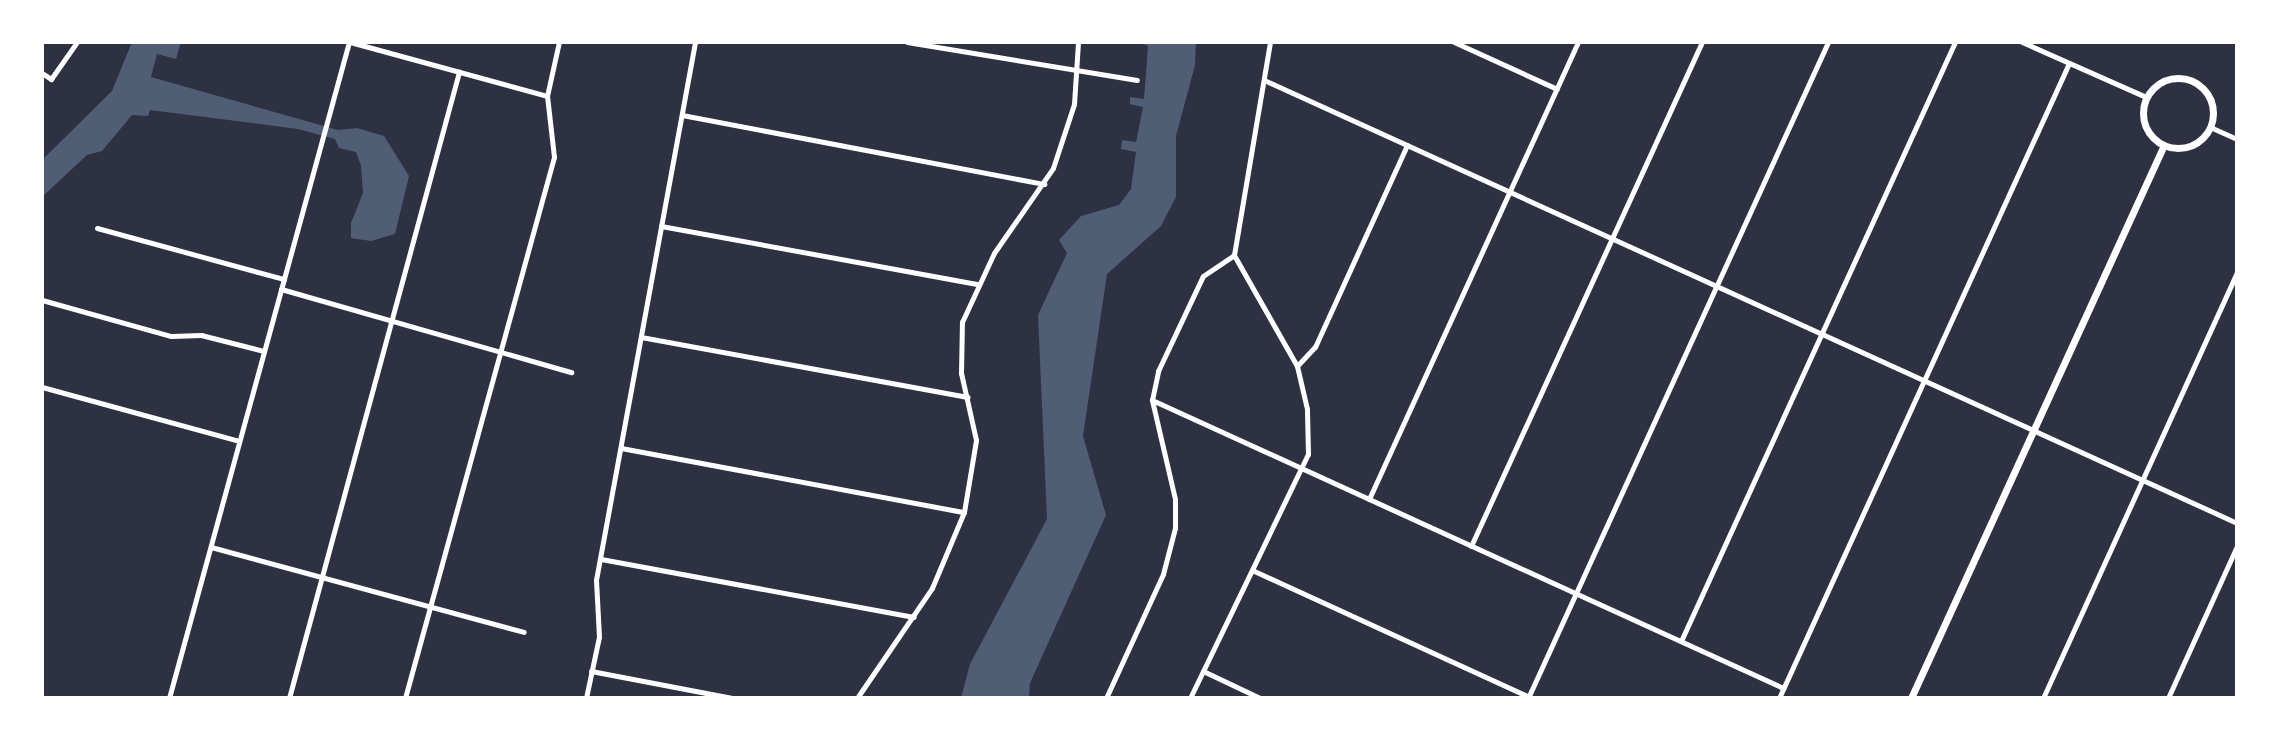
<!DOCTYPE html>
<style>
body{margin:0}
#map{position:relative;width:2279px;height:740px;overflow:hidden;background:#2d3142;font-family:Jost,sans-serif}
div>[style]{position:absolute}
.water>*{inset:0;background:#4f5d75}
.minor>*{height:5px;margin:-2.5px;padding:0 2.5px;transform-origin:2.5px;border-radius:2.5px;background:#fff}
.tertiary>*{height:7px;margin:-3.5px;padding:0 3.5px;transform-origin:3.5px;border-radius:3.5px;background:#fff}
.tertiary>.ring{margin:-3.5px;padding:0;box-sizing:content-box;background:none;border:7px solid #fff;border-radius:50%}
span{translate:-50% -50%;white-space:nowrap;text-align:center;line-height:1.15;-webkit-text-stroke:6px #fff;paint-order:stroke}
.frame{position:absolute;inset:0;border:44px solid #fff;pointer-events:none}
</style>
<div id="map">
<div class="water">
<div style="clip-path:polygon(132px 42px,181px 42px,176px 59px,157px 54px,151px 77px,338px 130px,357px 128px,384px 136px,409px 176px,395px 234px,371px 241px,351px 238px,351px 223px,363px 193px,361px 166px,356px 152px,339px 148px,335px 139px,298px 129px,150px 110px,148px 116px,132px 115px,102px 151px,87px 155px,42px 197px,42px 160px,112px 91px)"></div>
<div style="clip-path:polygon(1138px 42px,1196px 42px,1195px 65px,1176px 136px,1176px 197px,1161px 226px,1107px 274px,1083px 436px,1106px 515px,1030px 683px,1029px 698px,961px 698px,970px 664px,1047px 519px,1038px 315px,1067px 253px,1059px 240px,1081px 216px,1119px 205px,1131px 189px,1136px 152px,1121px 149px,1122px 140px,1136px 142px,1143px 107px,1130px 104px,1130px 97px,1144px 99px,1148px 46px)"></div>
</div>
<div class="minor">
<div style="left:350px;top:42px;width:204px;rotate:15.3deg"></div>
<div style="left:907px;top:42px;width:233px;rotate:9.4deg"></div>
<div style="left:1454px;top:42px;width:113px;rotate:24.5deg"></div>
<div style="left:2022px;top:42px;width:136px;rotate:23.9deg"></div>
<div style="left:42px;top:73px;width:11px;rotate:34deg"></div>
<div style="left:51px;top:79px;width:45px;rotate:-54.9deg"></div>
<div style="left:1264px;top:80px;width:1069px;rotate:24.48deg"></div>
<div style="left:682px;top:115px;width:369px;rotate:10.8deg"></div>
<div style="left:2210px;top:127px;width:30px;rotate:24deg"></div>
<div style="left:661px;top:226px;width:321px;rotate:10.4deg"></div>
<div style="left:97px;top:228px;width:194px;rotate:15.3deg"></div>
<div style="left:281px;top:289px;width:302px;rotate:16deg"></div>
<div style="left:42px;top:300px;width:134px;rotate:15.6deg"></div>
<div style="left:171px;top:336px;width:30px;rotate:-2deg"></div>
<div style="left:201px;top:335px;width:65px;rotate:14.3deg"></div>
<div style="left:641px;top:337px;width:332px;rotate:10.4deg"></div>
<div style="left:1297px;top:366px;width:26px;rotate:-47deg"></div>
<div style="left:1315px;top:347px;width:222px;rotate:-65.5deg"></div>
<div style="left:42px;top:387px;width:204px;rotate:15.3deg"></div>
<div style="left:1152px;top:400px;width:694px;rotate:24.53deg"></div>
<div style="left:621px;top:448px;width:349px;rotate:10.6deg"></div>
<div style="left:1369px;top:499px;width:503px;rotate:-65.42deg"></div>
<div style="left:1471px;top:546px;width:554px;rotate:-65.38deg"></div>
<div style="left:211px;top:547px;width:324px;rotate:15.2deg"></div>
<div style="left:601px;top:559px;width:318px;rotate:10.5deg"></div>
<div style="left:1252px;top:570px;width:307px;rotate:24.6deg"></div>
<div style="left:1681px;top:641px;width:659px;rotate:-65.42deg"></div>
<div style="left:591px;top:671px;width:145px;rotate:10.8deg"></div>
<div style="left:1203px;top:671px;width:63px;rotate:25.3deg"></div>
<div style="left:169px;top:698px;width:680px;rotate:-74.66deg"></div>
<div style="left:289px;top:698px;width:649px;rotate:-74.81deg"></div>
<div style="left:405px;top:698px;width:561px;rotate:-74.6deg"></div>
<div style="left:554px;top:157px;width:61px;rotate:-96.5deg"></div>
<div style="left:547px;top:96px;width:55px;rotate:-77.5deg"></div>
<div style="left:586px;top:698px;width:62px;rotate:-78deg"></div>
<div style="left:599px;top:637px;width:57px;rotate:-93deg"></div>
<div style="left:596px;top:580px;width:547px;rotate:-79.57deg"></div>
<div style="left:857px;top:698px;width:133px;rotate:-55.7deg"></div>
<div style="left:932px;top:588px;width:82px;rotate:-67.2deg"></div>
<div style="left:964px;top:512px;width:73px;rotate:-80.5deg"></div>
<div style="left:976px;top:440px;width:69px;rotate:-102.6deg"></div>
<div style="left:961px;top:373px;width:51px;rotate:-88.9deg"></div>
<div style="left:962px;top:322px;width:76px;rotate:-65.1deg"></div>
<div style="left:994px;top:253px;width:103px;rotate:-55.2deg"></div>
<div style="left:1053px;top:168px;width:67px;rotate:-71.8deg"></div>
<div style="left:1074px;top:104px;width:62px;rotate:-86.3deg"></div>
<div style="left:1106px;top:698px;width:136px;rotate:-65.3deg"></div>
<div style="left:1163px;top:574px;width:48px;rotate:-75.4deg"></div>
<div style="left:1175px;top:528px;width:29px;rotate:-90deg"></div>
<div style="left:1175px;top:499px;width:102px;rotate:-103.1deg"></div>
<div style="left:1152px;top:400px;width:30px;rotate:-78deg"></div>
<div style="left:1158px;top:371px;width:105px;rotate:-64.7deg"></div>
<div style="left:1203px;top:276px;width:37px;rotate:-34deg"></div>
<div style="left:1190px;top:698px;width:271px;rotate:-64.2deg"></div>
<div style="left:1308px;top:454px;width:45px;rotate:-91.3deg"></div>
<div style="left:1307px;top:409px;width:44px;rotate:-103.1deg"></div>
<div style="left:1297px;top:366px;width:128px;rotate:-119.6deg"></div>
<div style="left:1234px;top:255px;width:216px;rotate:-80.4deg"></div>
<div style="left:1528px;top:698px;width:721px;rotate:-65.42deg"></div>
<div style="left:1779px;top:698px;width:698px;rotate:-65.45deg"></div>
<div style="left:2043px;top:698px;width:468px;rotate:-65.5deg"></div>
<div style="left:2168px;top:698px;width:167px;rotate:-65.6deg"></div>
</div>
<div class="tertiary">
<div class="ring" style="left:2143px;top:78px;width:63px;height:63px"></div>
<div style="left:1911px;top:698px;width:608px;rotate:-65.42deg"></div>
</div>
<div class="frame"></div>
</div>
